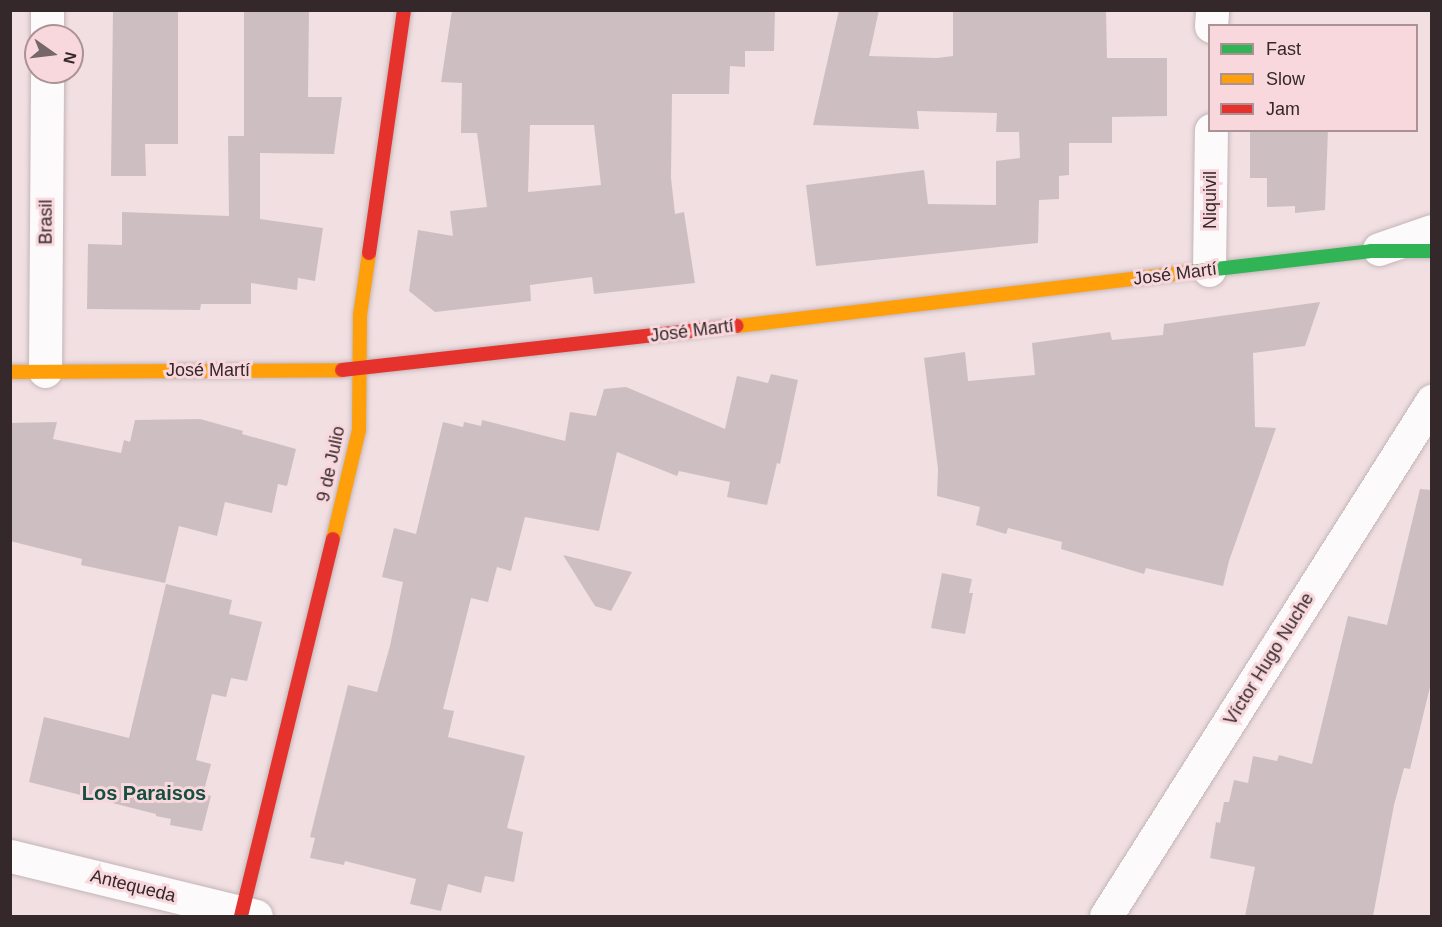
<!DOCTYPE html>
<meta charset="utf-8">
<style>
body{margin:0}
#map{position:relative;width:1442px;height:927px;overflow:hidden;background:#f1dfe2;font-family:Arial,sans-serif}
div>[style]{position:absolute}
.building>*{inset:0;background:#cdbfc1}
.roads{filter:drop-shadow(0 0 2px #c3b5b7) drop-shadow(0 0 2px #c3b5b7)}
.street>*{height:33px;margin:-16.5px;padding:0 16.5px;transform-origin:16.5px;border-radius:16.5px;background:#fdfafb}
.fast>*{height:14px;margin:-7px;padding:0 7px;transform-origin:7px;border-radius:7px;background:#30b455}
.slow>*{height:14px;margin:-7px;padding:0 7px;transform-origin:7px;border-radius:7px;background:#ff9f0a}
.jam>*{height:14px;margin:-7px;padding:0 7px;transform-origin:7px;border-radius:7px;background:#e5322d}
span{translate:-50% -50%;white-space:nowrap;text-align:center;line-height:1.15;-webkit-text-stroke:6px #f8d8dd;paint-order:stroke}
.street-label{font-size:18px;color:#34282a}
.neighbourhood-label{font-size:20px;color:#184e42;font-weight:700}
.frame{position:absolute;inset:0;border:12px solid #34282a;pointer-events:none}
.legend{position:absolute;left:1208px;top:24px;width:210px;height:108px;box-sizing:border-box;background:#f8d8dd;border:2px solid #aa9295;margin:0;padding:8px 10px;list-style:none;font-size:18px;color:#34282a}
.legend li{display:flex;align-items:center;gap:12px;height:30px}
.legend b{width:30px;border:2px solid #aa9295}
.north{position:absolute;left:24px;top:24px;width:60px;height:60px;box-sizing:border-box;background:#f8d8dd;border:2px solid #aa9295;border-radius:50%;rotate:104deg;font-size:16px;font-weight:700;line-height:24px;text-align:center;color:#34282a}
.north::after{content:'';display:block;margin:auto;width:21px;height:27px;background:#76686a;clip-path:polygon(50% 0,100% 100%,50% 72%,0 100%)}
</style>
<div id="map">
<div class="building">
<div style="clip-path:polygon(113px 10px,178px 10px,178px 144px,145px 144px,146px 176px,111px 176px)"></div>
<div style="clip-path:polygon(244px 10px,309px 10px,308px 97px,342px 97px,334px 154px,260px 153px,260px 219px,323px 228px,315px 281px,298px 278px,297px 290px,251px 283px,251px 304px,201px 304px,200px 310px,87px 309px,88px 244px,122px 245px,122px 212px,229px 216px,228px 136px,244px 136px)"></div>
<div style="clip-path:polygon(evenodd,452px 10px,775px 10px,774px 51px,745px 51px,745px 67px,730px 66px,729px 94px,672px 94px,671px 178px,675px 214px,684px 212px,695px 283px,594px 294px,592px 277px,530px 285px,531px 301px,435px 312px,409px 291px,418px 230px,453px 236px,450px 211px,487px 207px,477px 133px,461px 133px,462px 83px,441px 82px,452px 10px,530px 125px,594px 125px,601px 185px,528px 192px,530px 125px)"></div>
<div style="clip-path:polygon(839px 10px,879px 10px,869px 56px,937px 58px,953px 56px,953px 10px,1106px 10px,1107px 58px,1167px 58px,1167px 116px,1112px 117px,1112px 143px,1069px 143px,1069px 175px,1059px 176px,1059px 199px,1039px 200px,1038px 243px,816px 266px,806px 185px,924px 170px,928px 204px,996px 205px,996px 161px,1020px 158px,1019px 132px,996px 132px,997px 113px,917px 111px,919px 129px,813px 125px)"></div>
<div style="clip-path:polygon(1250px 130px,1328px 130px,1325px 210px,1295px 213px,1295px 206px,1267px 207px,1267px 178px,1250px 178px)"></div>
<div style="clip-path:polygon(1320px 302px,1305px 346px,1253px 353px,1255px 427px,1276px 428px,1229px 561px,1223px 586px,1146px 568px,1144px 574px,1061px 549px,1062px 542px,1008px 528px,1006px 534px,976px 525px,980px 507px,937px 496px,938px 469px,924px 358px,965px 352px,968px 381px,1035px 375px,1032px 343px,1110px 332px,1112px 340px,1163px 335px,1164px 324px)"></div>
<div style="clip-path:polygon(771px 374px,798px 380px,780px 464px,777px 463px,767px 505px,727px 497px,730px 482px,679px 471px,677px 476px,617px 452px,599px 531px,525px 517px,511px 571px,497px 567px,488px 602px,471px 598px,443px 709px,454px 711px,448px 737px,525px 756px,507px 828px,523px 832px,514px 882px,485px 876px,481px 893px,448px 884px,441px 911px,410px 904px,416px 879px,345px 861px,344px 865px,310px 858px,315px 838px,310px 837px,348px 685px,377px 692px,390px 646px,403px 582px,382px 577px,394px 528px,416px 534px,443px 422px,463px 427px,464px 422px,481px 426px,482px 420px,565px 441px,570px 412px,596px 416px,604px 389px,626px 387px,725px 429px,737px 376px,768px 383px)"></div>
<div style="clip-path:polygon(200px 419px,243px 431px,242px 434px,296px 449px,287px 486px,278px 484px,272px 513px,225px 502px,217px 536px,179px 526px,165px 583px,81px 565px,82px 559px,10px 541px,10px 423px,57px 422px,53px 439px,121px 453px,124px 440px,130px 442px,135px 420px)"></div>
<div style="clip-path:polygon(1420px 489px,1431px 490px,1431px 683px,1410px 769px,1404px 768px,1394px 805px,1373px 916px,1245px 916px,1255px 867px,1210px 858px,1216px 822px,1220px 823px,1224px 802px,1229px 802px,1234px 780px,1248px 783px,1253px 756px,1277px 761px,1279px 755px,1312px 764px,1348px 616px,1387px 625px)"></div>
<div style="clip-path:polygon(563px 555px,632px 572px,611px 611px,595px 606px)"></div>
<div style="clip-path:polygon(942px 573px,972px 579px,969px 593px,973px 593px,965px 634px,931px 628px)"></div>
<div style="clip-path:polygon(166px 584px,232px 600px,229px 614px,262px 622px,247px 681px,231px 678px,226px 697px,212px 694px,196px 760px,211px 764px,203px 794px,211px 796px,202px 831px,170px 825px,171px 819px,156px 816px,156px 814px,29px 782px,44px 717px,129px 738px)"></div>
</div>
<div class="roads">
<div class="street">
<div style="left:1211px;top:26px;width:16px;rotate:-86deg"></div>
<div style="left:47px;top:36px;width:26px;rotate:-90deg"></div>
<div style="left:1379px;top:249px;width:56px;rotate:-18.8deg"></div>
<div style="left:1209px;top:270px;width:140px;rotate:-89.2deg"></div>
<div style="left:45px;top:371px;width:299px;rotate:-89.6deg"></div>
<div style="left:10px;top:856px;width:253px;rotate:13.7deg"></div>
<div style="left:1106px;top:916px;width:610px;rotate:-57.67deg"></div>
</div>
<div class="fast">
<div style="left:1190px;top:272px;width:182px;rotate:-6.6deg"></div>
<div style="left:1371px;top:251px;width:61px"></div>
</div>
<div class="slow">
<div style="left:737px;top:326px;width:456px;rotate:-6.8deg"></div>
<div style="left:10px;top:372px;width:332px;rotate:-0.3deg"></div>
<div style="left:333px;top:539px;width:112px;rotate:-76.6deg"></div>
<div style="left:359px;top:430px;width:115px;rotate:-89.5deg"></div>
<div style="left:360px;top:315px;width:63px;rotate:-81.7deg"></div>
</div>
<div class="jam">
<div style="left:369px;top:253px;width:246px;rotate:-81.8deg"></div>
<div style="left:342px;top:370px;width:397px;rotate:-6.4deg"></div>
<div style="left:241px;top:916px;width:388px;rotate:-76.3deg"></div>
</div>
</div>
<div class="street-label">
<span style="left:1210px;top:200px;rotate:-90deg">Niquivil</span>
<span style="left:46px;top:222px;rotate:-90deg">Brasil</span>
<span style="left:1175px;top:274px;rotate:-7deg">José Martí</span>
<span style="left:692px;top:331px;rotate:-7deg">José Martí</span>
<span style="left:208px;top:370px">José Martí</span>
<span style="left:331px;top:464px;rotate:-78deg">9 de Julio</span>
<span style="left:1269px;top:659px;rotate:-58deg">Víctor Hugo Nuche</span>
<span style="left:133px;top:886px;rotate:14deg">Antequeda</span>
</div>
<div class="neighbourhood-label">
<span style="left:144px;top:793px">Los Paraisos</span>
</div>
<div class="frame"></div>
<ul class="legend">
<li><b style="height:8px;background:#30b455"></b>Fast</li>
<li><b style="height:8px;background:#ff9f0a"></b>Slow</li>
<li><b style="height:8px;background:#e5322d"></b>Jam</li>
</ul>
<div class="north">N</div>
</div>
